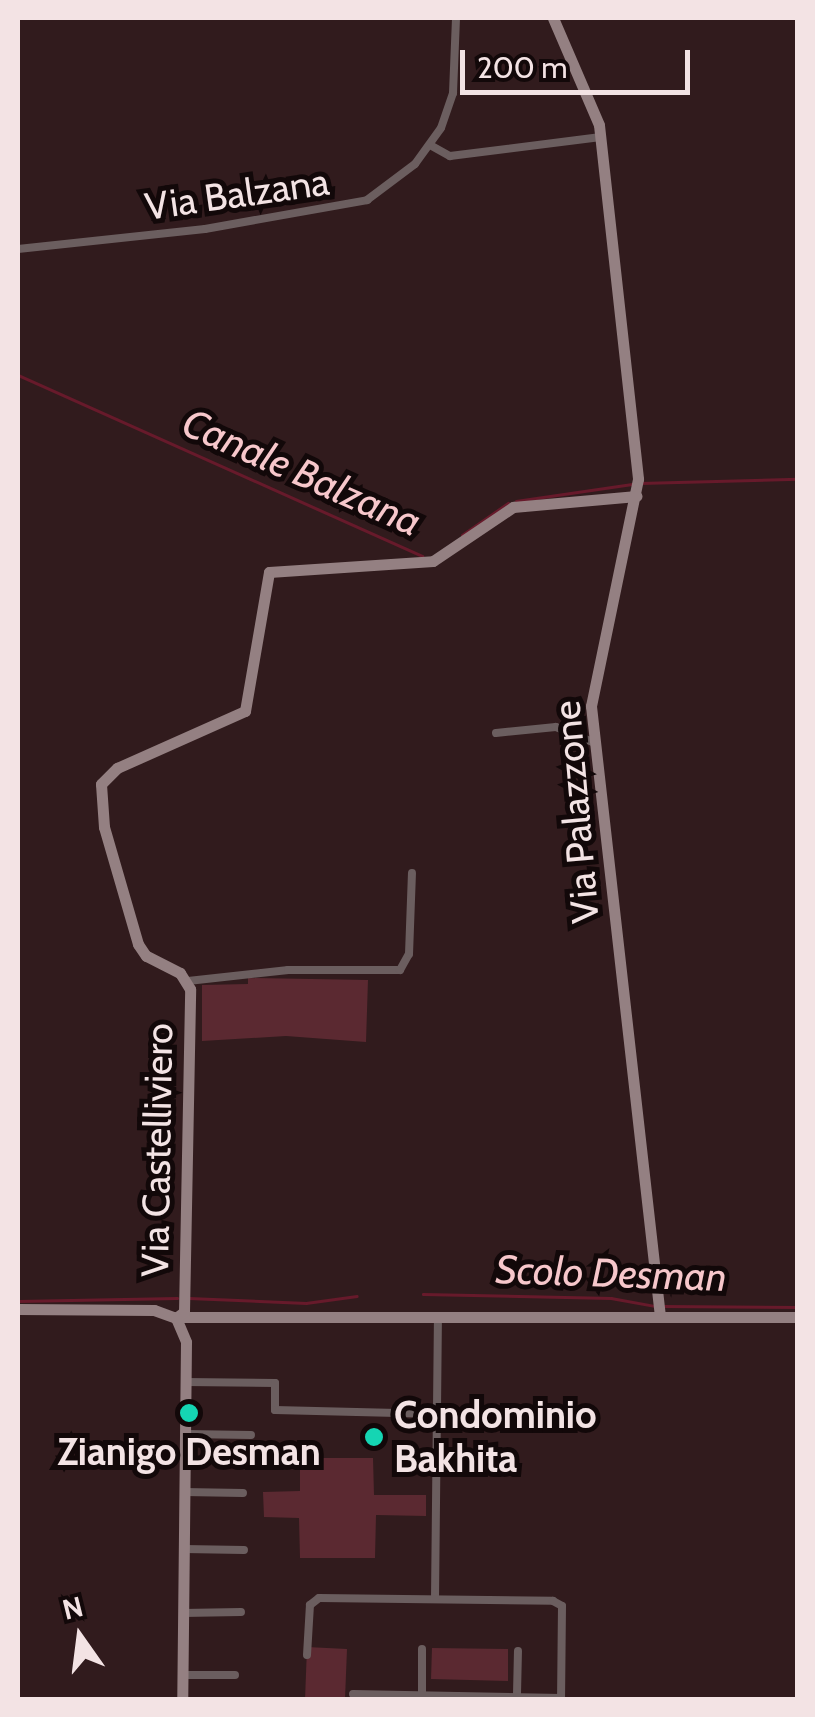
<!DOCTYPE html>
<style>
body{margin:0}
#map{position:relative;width:815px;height:1717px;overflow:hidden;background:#311b1d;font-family:Cabin,sans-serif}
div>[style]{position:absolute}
.green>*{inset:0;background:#5b2931}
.stream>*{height:2.5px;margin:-1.25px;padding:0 1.25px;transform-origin:1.25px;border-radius:1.25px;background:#671a2b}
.street>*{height:8px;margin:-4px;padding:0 4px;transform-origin:4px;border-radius:4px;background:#6b5e5f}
.secondary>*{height:11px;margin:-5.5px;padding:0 5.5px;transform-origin:5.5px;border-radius:5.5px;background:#948082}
.dots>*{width:28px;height:28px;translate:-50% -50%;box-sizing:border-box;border:5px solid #120809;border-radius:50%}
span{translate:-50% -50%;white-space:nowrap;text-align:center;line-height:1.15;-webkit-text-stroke:10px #120809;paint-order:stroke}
.street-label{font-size:38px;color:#f3e3e4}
.poi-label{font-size:38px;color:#f3e3e4;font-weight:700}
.left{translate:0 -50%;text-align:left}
.water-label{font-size:40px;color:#f7c7cb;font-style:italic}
.frame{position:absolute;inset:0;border:20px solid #f3e3e4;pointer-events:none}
.north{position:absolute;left:30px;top:1587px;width:100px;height:100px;-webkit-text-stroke:8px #120809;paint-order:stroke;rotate:346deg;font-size:28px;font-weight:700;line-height:40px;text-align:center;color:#f3e3e4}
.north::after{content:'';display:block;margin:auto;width:35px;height:45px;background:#f3e3e4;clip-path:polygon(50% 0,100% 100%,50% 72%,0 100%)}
.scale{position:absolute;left:460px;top:50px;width:230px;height:45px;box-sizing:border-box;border:5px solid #f3e3e4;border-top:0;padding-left:12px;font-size:30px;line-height:35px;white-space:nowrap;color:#f3e3e4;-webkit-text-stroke:8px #120809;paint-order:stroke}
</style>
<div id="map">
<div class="green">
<div style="clip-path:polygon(248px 978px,368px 980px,366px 1042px,286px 1036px,202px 1041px,202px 985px,248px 984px)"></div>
<div style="clip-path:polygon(300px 1458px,373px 1458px,374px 1495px,426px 1495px,426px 1516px,376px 1515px,375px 1558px,300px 1558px,299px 1518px,264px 1517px,263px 1492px,300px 1491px)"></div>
<div style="clip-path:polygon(307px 1647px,347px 1649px,345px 1699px,305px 1700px)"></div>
<div style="clip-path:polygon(432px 1648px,508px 1649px,508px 1681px,431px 1679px)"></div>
</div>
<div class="stream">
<div style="left:18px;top:375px;width:443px;rotate:24.1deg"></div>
<div style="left:640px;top:483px;width:158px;rotate:-1.5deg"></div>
<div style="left:516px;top:501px;width:117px;rotate:-8.3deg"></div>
<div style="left:462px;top:535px;width:56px;rotate:-34.8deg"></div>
<div style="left:423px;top:1294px;width:188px;rotate:1.2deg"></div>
<div style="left:611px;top:1298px;width:45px;rotate:10.3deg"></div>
<div style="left:189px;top:1298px;width:117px;rotate:2.4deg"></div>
<div style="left:306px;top:1303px;width:51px;rotate:-7.8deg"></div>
<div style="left:18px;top:1301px;width:159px;rotate:-1.1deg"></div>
<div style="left:663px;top:1306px;width:135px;rotate:0.4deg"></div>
</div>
<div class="street">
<div style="left:430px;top:145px;width:23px;rotate:29deg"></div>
<div style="left:450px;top:156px;width:152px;rotate:-7.2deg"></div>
<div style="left:18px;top:249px;width:188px;rotate:-6.1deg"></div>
<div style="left:205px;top:229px;width:165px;rotate:-10.1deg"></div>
<div style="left:367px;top:200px;width:60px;rotate:-36.9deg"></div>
<div style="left:415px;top:164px;width:44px;rotate:-54.2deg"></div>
<div style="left:441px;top:128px;width:37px;rotate:-71deg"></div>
<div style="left:453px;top:93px;width:75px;rotate:-87.7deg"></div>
<div style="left:496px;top:733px;width:60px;rotate:-5.7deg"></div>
<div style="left:556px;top:727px;width:42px;rotate:22.3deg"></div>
<div style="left:188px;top:981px;width:101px;rotate:-6.3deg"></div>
<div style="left:288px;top:970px;width:112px"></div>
<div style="left:400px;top:970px;width:18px;rotate:-61deg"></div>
<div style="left:409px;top:954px;width:81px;rotate:-87.9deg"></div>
<div style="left:185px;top:1382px;width:90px;rotate:0.6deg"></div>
<div style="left:275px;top:1383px;width:27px;rotate:90deg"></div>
<div style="left:275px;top:1410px;width:163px;rotate:1.4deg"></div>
<div style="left:185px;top:1434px;width:66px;rotate:0.9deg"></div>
<div style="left:184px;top:1492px;width:59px;rotate:1deg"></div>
<div style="left:184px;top:1549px;width:60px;rotate:1deg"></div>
<div style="left:435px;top:1599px;width:283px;rotate:-89.4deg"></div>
<div style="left:183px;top:1613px;width:58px;rotate:-1deg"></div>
<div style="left:307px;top:1655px;width:50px;rotate:-86.6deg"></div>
<div style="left:310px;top:1605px;width:11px;rotate:-38deg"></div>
<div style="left:319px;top:1598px;width:234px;rotate:0.7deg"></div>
<div style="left:553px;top:1601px;width:10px;rotate:29deg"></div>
<div style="left:562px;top:1606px;width:94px;rotate:90.6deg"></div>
<div style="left:182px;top:1675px;width:53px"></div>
<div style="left:422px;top:1693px;width:44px;rotate:-90deg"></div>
<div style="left:353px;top:1694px;width:208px;rotate:1.1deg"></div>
<div style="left:517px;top:1694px;width:43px;rotate:-88.7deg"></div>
</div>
<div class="secondary">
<div style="left:553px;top:18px;width:116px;rotate:66.7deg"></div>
<div style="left:599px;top:125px;width:356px;rotate:83.7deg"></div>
<div style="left:638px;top:479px;width:232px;rotate:101.7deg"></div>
<div style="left:591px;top:706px;width:614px;rotate:83.55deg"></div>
<div style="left:18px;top:1309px;width:136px;rotate:0.4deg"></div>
<div style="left:154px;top:1310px;width:23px;rotate:20deg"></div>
<div style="left:177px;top:1317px;width:621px"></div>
<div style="left:176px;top:1318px;width:10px;rotate:-37deg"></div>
<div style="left:184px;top:1312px;width:323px;rotate:-88.9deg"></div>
<div style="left:190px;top:989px;width:19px;rotate:-122deg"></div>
<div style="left:180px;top:973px;width:38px;rotate:-153deg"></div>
<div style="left:146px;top:956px;width:14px;rotate:-124deg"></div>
<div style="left:138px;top:944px;width:122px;rotate:-106.2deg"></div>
<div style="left:104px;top:827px;width:43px;rotate:-94deg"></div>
<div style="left:101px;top:784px;width:23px;rotate:-45deg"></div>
<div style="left:117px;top:768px;width:140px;rotate:-24deg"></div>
<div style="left:245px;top:711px;width:141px;rotate:-80.2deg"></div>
<div style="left:269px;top:572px;width:164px;rotate:-3.8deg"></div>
<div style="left:433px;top:561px;width:97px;rotate:-34deg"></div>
<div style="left:513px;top:507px;width:124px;rotate:-5.1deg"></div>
<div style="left:176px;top:1318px;width:26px;rotate:67deg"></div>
<div style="left:186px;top:1342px;width:358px;rotate:90.6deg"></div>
</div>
<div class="dots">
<div style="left:189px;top:1413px;background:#15d5b3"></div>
<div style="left:374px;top:1437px;background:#15d5b3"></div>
</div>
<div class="street-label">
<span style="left:237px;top:194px;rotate:-8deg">Via Balzana</span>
<span style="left:576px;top:812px;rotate:-95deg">Via Palazzone</span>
<span style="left:157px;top:1150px;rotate:-89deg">Via Castelliviero</span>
</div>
<div class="poi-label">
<span class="left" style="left:394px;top:1437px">Condominio<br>Bakhita</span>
<span style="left:189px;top:1452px">Zianigo Desman</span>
</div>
<div class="water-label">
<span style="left:302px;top:472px;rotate:24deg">Canale Balzana</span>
<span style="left:611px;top:1273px;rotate:2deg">Scolo Desman</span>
</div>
<div class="frame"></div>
<div class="north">N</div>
<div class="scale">200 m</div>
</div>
